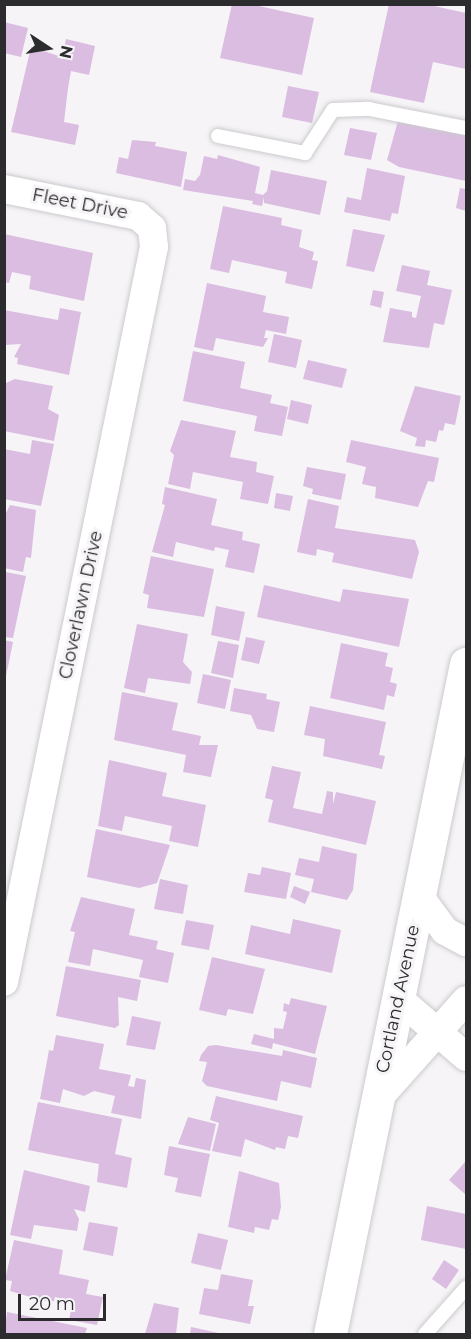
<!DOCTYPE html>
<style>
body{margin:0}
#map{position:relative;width:471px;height:1339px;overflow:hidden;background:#f6f4f7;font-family:Montserrat,sans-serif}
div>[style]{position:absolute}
.building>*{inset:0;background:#dabde1}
.roads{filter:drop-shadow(0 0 2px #cccacd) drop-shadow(0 0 2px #cccacd)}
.service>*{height:14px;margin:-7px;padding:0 7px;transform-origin:7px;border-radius:7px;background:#fff}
.minor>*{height:28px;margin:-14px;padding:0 14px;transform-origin:14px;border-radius:14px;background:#fff}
.tertiary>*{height:33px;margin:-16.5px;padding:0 16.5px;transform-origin:16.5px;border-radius:16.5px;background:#fff}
span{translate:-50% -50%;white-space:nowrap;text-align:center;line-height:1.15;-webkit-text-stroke:6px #f6f4f7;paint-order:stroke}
.street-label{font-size:18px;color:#2c2b2d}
.frame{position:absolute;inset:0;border:6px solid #2c2b2d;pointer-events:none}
.north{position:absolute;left:18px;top:18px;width:60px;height:60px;-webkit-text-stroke:4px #f6f4f7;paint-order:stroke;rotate:102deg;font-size:16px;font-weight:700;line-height:24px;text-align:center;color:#2c2b2d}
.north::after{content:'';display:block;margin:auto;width:21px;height:27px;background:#2c2b2d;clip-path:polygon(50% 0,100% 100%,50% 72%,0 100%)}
.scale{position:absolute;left:18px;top:1294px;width:88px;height:27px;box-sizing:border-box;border:3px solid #2c2b2d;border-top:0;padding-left:8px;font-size:18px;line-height:21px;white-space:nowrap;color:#2c2b2d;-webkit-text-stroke:4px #f6f4f7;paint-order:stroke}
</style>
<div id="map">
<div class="building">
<div style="clip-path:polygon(232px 4px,250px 4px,314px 18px,302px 75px,220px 58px)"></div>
<div style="clip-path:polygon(389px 4px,425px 4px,466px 13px,466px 69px,433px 62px,424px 103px,370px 92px)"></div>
<div style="clip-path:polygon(4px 22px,28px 28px,21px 57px,4px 53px)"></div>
<div style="clip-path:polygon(66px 39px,95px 46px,89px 75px,71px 71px,68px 88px,64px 122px,79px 125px,75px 145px,11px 132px,31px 47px,62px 57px)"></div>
<div style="clip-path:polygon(288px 86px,319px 92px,312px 123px,282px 117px)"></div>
<div style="clip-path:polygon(398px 121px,466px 135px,466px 181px,399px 167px,387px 160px)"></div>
<div style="clip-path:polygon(350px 128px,377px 133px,371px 160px,344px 155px)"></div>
<div style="clip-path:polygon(132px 140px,156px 142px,155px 146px,187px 152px,181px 187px,116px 173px,119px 157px,128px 159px)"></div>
<div style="clip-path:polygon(218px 155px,260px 167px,255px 193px,263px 195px,267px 191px,271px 170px,327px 181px,320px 215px,264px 203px,264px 197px,262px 206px,252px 204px,253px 201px,183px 190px,185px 179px,195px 181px,200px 175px,204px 156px,217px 159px)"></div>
<div style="clip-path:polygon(367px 168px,405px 176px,398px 214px,392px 213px,390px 221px,344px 212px,347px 197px,361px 200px)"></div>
<div style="clip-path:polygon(460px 188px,466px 189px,466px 211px,456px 208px)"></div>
<div style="clip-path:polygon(223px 206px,282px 218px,281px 225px,302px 230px,299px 247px,314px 252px,312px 260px,318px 261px,312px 289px,285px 283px,287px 272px,232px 260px,229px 273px,210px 269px)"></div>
<div style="clip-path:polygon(353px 229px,385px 235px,374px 272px,346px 266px)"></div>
<div style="clip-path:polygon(4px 234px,93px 253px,84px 301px,29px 289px,31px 276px,12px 272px,9px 283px,4px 282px)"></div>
<div style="clip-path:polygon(402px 265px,430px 271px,427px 285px,452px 290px,444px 325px,434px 323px,429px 348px,383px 342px,390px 308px,412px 312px,412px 317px,416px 318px,421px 296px,396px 291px)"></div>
<div style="clip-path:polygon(207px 283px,266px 296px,263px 312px,289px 317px,286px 334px,266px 330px,264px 338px,268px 338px,263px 347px,216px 338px,213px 351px,194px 347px)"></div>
<div style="clip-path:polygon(373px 290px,384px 292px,381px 308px,370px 305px)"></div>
<div style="clip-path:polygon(60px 308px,81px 312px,69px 375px,17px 364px,18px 358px,14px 357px,21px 344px,4px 345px,4px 310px,58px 320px)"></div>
<div style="clip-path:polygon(274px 334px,302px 340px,296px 368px,268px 362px)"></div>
<div style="clip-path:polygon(193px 351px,245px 362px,240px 388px,272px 395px,270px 403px,288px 407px,282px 436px,254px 431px,257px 416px,183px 401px)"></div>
<div style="clip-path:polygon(308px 360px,347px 369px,342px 388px,303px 379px)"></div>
<div style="clip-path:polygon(15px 379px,53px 386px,48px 409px,59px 415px,54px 441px,4px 431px,4px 391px,6px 383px)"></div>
<div style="clip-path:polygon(415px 386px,461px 396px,455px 425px,445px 423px,443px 431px,439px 430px,436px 442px,426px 440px,425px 447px,415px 446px,417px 438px,400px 431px)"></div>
<div style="clip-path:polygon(291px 400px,312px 405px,308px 424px,287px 419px)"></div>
<div style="clip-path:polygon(181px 420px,236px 431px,230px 457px,257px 462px,256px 472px,274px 476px,268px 504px,240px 499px,243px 482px,193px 472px,190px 489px,168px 484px,174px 455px,170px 451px)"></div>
<div style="clip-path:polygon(32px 440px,54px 444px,41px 506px,4px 499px,4px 449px,30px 454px)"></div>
<div style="clip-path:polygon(351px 440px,439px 458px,434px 482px,428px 481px,418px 507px,375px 498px,376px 487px,362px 484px,366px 467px,346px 462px)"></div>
<div style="clip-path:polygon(307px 467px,346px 474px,341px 500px,312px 494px,313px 489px,303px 486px)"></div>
<div style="clip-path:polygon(165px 487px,217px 499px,211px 525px,243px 532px,242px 540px,260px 544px,254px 573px,225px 567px,229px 550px,215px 547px,214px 551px,176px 542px,173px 557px,152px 552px,165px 505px,162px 504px)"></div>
<div style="clip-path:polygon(276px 493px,293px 496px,290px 511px,274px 508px)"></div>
<div style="clip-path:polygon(308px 499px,339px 506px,335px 528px,415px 540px,419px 552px,412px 579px,332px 562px,334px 553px,317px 549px,316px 556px,297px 552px)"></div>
<div style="clip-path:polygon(10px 505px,36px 510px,31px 558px,26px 557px,23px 572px,4px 568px,4px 517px)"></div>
<div style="clip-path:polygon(151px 556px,214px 569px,204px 617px,147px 608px,149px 595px,143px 593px)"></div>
<div style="clip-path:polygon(6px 572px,26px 576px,13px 638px,4px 637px)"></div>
<div style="clip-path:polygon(264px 585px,340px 602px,343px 589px,409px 599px,399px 647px,257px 617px)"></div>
<div style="clip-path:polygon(216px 606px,245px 612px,239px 641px,211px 635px)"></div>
<div style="clip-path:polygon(137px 624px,188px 634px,183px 662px,192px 672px,190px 684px,148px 678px,145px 693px,124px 688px)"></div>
<div style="clip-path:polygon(246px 637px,265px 641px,259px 664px,241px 660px)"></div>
<div style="clip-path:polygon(4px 640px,13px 642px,6px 676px,4px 676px)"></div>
<div style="clip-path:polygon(218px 641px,239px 645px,233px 678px,211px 673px)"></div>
<div style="clip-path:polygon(341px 643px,388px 653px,385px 666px,393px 668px,390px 682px,397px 684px,394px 697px,387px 695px,384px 710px,330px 698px)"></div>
<div style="clip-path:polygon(203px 674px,231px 680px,225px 709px,197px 703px)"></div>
<div style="clip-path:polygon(234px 688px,267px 694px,266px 699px,280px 702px,274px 732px,257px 729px,251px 715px,230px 711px)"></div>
<div style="clip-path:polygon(122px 692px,178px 703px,172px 730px,201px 736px,199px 745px,218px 745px,211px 777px,183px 772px,186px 755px,114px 740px)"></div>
<div style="clip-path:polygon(310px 706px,386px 722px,379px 755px,385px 756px,382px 769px,323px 756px,325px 739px,304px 735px)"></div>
<div style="clip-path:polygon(109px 760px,167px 773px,162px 796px,206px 805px,198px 847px,169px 841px,172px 826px,125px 816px,122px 831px,98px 826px)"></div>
<div style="clip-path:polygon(272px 766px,301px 772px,293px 808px,322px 814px,327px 791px,333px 792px,333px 804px,336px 792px,376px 801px,366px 845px,268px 822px,273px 800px,265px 798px)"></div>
<div style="clip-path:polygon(96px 829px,170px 845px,157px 883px,139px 888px,87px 877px)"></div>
<div style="clip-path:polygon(322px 846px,357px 854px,353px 890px,347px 900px,311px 892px,314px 879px,295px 875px,299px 858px,319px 862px)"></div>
<div style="clip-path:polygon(262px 867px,291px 873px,286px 899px,244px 892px,248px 873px,260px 875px)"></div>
<div style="clip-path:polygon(160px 879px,188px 885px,183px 914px,154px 909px)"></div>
<div style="clip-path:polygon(294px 886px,310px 892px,305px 904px,290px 897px)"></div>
<div style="clip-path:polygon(81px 897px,135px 909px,129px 935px,158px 941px,156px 949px,174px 953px,168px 983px,139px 977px,143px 960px,93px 949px,90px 966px,68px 962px,75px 932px,70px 931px)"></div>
<div style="clip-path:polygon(293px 919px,341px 930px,332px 973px,245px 954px,251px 925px,290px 934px)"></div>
<div style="clip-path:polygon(186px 920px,214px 925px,209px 950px,181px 945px)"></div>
<div style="clip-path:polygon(212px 957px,265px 969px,253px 1014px,228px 1009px,226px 1016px,199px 1010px)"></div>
<div style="clip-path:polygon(66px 966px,141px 980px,137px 1001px,118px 997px,119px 1025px,115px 1028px,56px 1016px)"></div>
<div style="clip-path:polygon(291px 998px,327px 1006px,315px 1054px,273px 1043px,272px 1049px,251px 1044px,254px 1034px,274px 1039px,274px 1028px,283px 1029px,287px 1012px,283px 1011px,284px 1003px,289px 1005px)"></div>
<div style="clip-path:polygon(132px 1016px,161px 1022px,155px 1050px,126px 1045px)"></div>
<div style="clip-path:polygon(56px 1035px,104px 1044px,99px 1069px,131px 1075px,128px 1086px,134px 1087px,136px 1078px,146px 1080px,141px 1119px,111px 1113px,115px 1096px,94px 1091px,84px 1096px,63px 1089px,60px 1103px,40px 1099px,49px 1050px,53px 1051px)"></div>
<div style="clip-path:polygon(216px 1045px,282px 1056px,283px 1050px,317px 1058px,311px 1088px,281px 1081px,277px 1101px,207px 1086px,202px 1081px,207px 1062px,199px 1061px,201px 1055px,208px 1046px)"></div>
<div style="clip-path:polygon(216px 1096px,303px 1116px,298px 1138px,288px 1136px,285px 1149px,276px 1147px,275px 1150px,245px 1139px,241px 1157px,212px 1151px,219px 1123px,210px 1120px)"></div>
<div style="clip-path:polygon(38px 1102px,122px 1119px,115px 1154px,132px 1158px,127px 1188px,97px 1182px,99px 1164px,28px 1150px)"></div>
<div style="clip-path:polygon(188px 1117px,216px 1124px,210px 1151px,178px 1144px)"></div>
<div style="clip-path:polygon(169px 1146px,210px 1154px,201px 1197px,175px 1192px,178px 1178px,164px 1175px)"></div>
<div style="clip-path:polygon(466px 1161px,466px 1195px,449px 1180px)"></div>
<div style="clip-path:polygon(24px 1170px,90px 1186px,85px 1212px,74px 1209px,79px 1219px,77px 1231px,34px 1225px,31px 1239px,10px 1235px)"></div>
<div style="clip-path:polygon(239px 1171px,279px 1183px,281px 1207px,278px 1220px,272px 1219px,269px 1230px,255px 1227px,254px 1233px,228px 1227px)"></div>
<div style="clip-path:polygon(427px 1206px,466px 1214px,466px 1249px,421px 1240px)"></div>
<div style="clip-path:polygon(89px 1222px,118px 1227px,113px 1256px,83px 1250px)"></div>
<div style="clip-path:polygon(198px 1233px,228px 1240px,221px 1270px,191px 1263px)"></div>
<div style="clip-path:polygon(14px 1240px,63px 1250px,59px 1274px,89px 1280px,86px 1294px,103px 1297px,97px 1325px,69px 1320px,73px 1301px,55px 1297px,54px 1301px,44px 1301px,10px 1291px,12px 1281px,5px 1280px)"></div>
<div style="clip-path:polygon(444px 1260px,459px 1270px,446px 1289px,432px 1279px)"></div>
<div style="clip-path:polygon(221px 1274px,253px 1280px,248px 1306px,254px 1306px,250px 1324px,199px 1314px,204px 1288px,218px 1290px)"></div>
<div style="clip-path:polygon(154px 1303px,179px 1308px,176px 1334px,145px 1334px)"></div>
<div style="clip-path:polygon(7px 1312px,87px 1328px,85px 1334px,4px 1334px)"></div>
<div style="clip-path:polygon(191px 1327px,223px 1334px,190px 1334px)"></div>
</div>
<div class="roads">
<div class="service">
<div style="left:218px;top:136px;width:89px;rotate:11.1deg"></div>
<div style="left:305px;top:153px;width:51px;rotate:-56.9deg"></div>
<div style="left:333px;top:110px;width:36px;rotate:-2deg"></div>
<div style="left:369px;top:109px;width:99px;rotate:11.1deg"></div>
<div style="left:425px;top:1334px;width:62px;rotate:-48.3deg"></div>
</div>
<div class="minor">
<div style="left:4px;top:189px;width:137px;rotate:11.4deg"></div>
<div style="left:138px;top:216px;width:18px;rotate:41deg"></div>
<div style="left:152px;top:228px;width:19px;rotate:84deg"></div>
<div style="left:154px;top:247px;width:750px;rotate:101.53deg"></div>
<div style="left:420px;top:897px;width:42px;rotate:53.7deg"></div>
<div style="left:445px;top:931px;width:24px;rotate:28deg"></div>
<div style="left:398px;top:998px;width:90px;rotate:40.9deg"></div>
<div style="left:376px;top:1101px;width:135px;rotate:-48.3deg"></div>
</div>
<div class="tertiary">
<div style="left:330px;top:1334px;width:684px;rotate:-78.53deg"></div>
</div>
</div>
<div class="street-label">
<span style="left:80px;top:204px;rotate:11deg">Fleet Drive</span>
<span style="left:81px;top:605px;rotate:-78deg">Cloverlawn Drive</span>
<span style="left:398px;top:999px;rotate:-78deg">Cortland Avenue</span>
</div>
<div class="frame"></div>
<div class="north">N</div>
<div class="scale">20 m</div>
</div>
